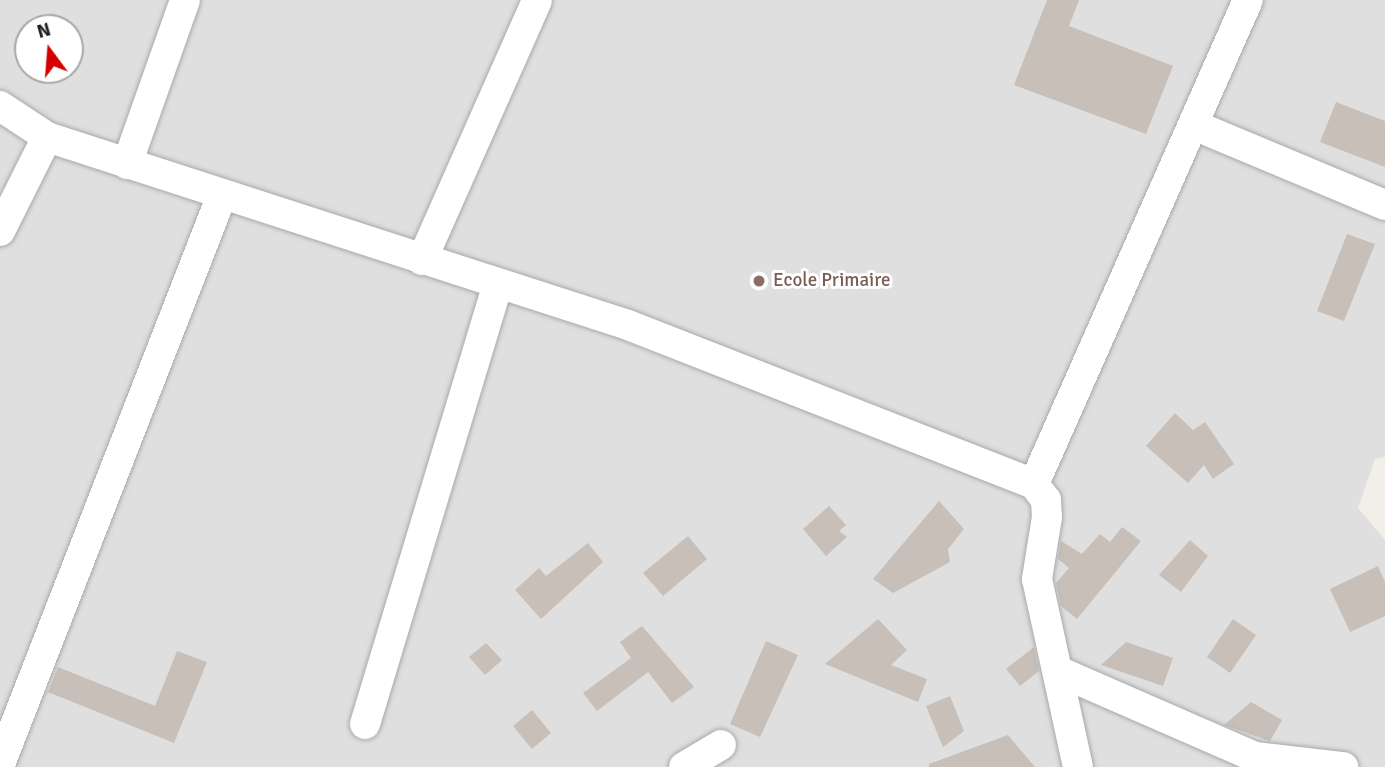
<!DOCTYPE html>
<style>
body{margin:0}
#map{position:relative;width:1385px;height:767px;overflow:hidden;background:#f2efe9;font-family:Signika,sans-serif}
div>[style]{position:absolute}
.residential>*{inset:0;background:#e0dfdf}
.building>*{inset:0;background:#c7bfb8}
.roads{filter:drop-shadow(0 0 2px #a9a9a9) drop-shadow(0 0 2px #a9a9a9)}
.minor>*{height:30px;margin:-15px;padding:0 15px;transform-origin:15px;border-radius:15px;background:#fff}
.dots>*{width:19px;height:19px;translate:-50% -50%;box-sizing:border-box;border:4px solid #fff;border-radius:50%}
span{translate:-50% -50%;white-space:nowrap;text-align:center;line-height:1.15;-webkit-text-stroke:6px #fff;paint-order:stroke}
.education-label{font-size:19px;color:#785e54}
.left{translate:0 -50%;text-align:left}
.north{position:absolute;left:14px;top:14px;width:70px;height:70px;box-sizing:border-box;background:#fff;border:2px solid #a7a7a7;border-radius:50%;rotate:344deg;font-size:19px;font-weight:700;line-height:28px;text-align:center;color:#222}
.north::after{content:'';display:block;margin:auto;width:24px;height:32px;background:#d40000;clip-path:polygon(50% 0,100% 100%,50% 72%,0 100%)}
</style>
<div id="map">
<div class="residential">
<div style="clip-path:polygon(evenodd,0 0,1385px 0,1385px 457px,1375px 459px,1358px 508px,1385px 540px,1385px 767px,0 767px,0 0,28px 28px,70px 28px,70px 70px,28px 70px,28px 28px)"></div>
</div>
<div class="building">
<div style="clip-path:polygon(1047px 0,1079px 0,1069px 26px,1173px 66px,1146px 134px,1014px 85px)"></div>
<div style="clip-path:polygon(1336px 102px,1385px 121px,1385px 167px,1320px 142px)"></div>
<div style="clip-path:polygon(1347px 234px,1375px 244px,1344px 321px,1317px 311px)"></div>
<div style="clip-path:polygon(1175px 413px,1193px 430px,1205px 422px,1234px 464px,1213px 479px,1204px 465px,1188px 483px,1146px 446px)"></div>
<div style="clip-path:polygon(939px 501px,964px 529px,948px 549px,950px 562px,893px 593px,873px 579px)"></div>
<div style="clip-path:polygon(829px 506px,846px 525px,839px 531px,847px 537px,826px 556px,803px 529px)"></div>
<div style="clip-path:polygon(1122px 527px,1141px 541px,1077px 619px,1061px 606px,1056px 583px,1069px 568px,1058px 559px,1061px 541px,1082px 554px,1100px 534px,1110px 542px)"></div>
<div style="clip-path:polygon(688px 536px,707px 559px,663px 596px,643px 573px)"></div>
<div style="clip-path:polygon(1190px 540px,1208px 556px,1181px 592px,1159px 575px)"></div>
<div style="clip-path:polygon(588px 543px,603px 562px,541px 619px,515px 590px,539px 568px,546px 576px)"></div>
<div style="clip-path:polygon(1378px 566px,1385px 582px,1385px 616px,1350px 632px,1330px 589px)"></div>
<div style="clip-path:polygon(878px 619px,907px 650px,891px 665px,927px 679px,918px 702px,825px 664px)"></div>
<div style="clip-path:polygon(1233px 619px,1256px 635px,1230px 673px,1207px 657px)"></div>
<div style="clip-path:polygon(642px 626px,694px 687px,672px 703px,648px 672px,597px 711px,583px 693px,631px 658px,620px 642px)"></div>
<div style="clip-path:polygon(766px 641px,798px 655px,760px 737px,730px 724px)"></div>
<div style="clip-path:polygon(1126px 642px,1173px 658px,1163px 686px,1101px 665px)"></div>
<div style="clip-path:polygon(486px 643px,502px 660px,485px 675px,469px 657px)"></div>
<div style="clip-path:polygon(1034px 647px,1039px 671px,1020px 686px,1006px 669px)"></div>
<div style="clip-path:polygon(177px 651px,207px 662px,174px 743px,48px 692px,58px 667px,155px 706px)"></div>
<div style="clip-path:polygon(950px 696px,964px 731px,943px 747px,926px 706px)"></div>
<div style="clip-path:polygon(1251px 702px,1282px 720px,1270px 741px,1224px 725px)"></div>
<div style="clip-path:polygon(532px 710px,551px 733px,532px 749px,513px 726px)"></div>
<div style="clip-path:polygon(1008px 735px,1035px 767px,929px 767px,929px 764px)"></div>
</div>
<div class="roads">
<div class="minor">
<div style="left:0;top:106px;width:56px;rotate:33.4deg"></div>
<div style="left:47px;top:137px;width:611px;rotate:17.93deg"></div>
<div style="left:628px;top:325px;width:436px;rotate:21.4deg"></div>
<div style="left:1034px;top:484px;width:20px;rotate:53deg"></div>
<div style="left:1046px;top:500px;width:17px;rotate:87deg"></div>
<div style="left:1047px;top:517px;width:63px;rotate:99.2deg"></div>
<div style="left:1037px;top:579px;width:192px;rotate:77.7deg"></div>
<div style="left:1196px;top:126px;width:205px;rotate:22.7deg"></div>
<div style="left:127px;top:164px;width:174px;rotate:-70.5deg"></div>
<div style="left:0;top:231px;width:105px;rotate:-63.4deg"></div>
<div style="left:422px;top:260px;width:284px;rotate:-66.1deg"></div>
<div style="left:1034px;top:484px;width:529px;rotate:-66.15deg"></div>
<div style="left:1058px;top:671px;width:215px;rotate:23.6deg"></div>
<div style="left:1255px;top:757px;width:89px;rotate:6.5deg"></div>
<div style="left:365px;top:724px;width:460px;rotate:-73.2deg"></div>
<div style="left:0;top:764px;width:611px;rotate:-68.69deg"></div>
<div style="left:684px;top:767px;width:43px;rotate:-30.7deg"></div>
</div>
</div>
<div class="dots">
<div style="left:759px;top:281px;background:#8d6e63"></div>
</div>
<div class="education-label">
<span class="left" style="left:773px;top:281px">Ecole Primaire</span>
</div>
<div class="north">N</div>
</div>
